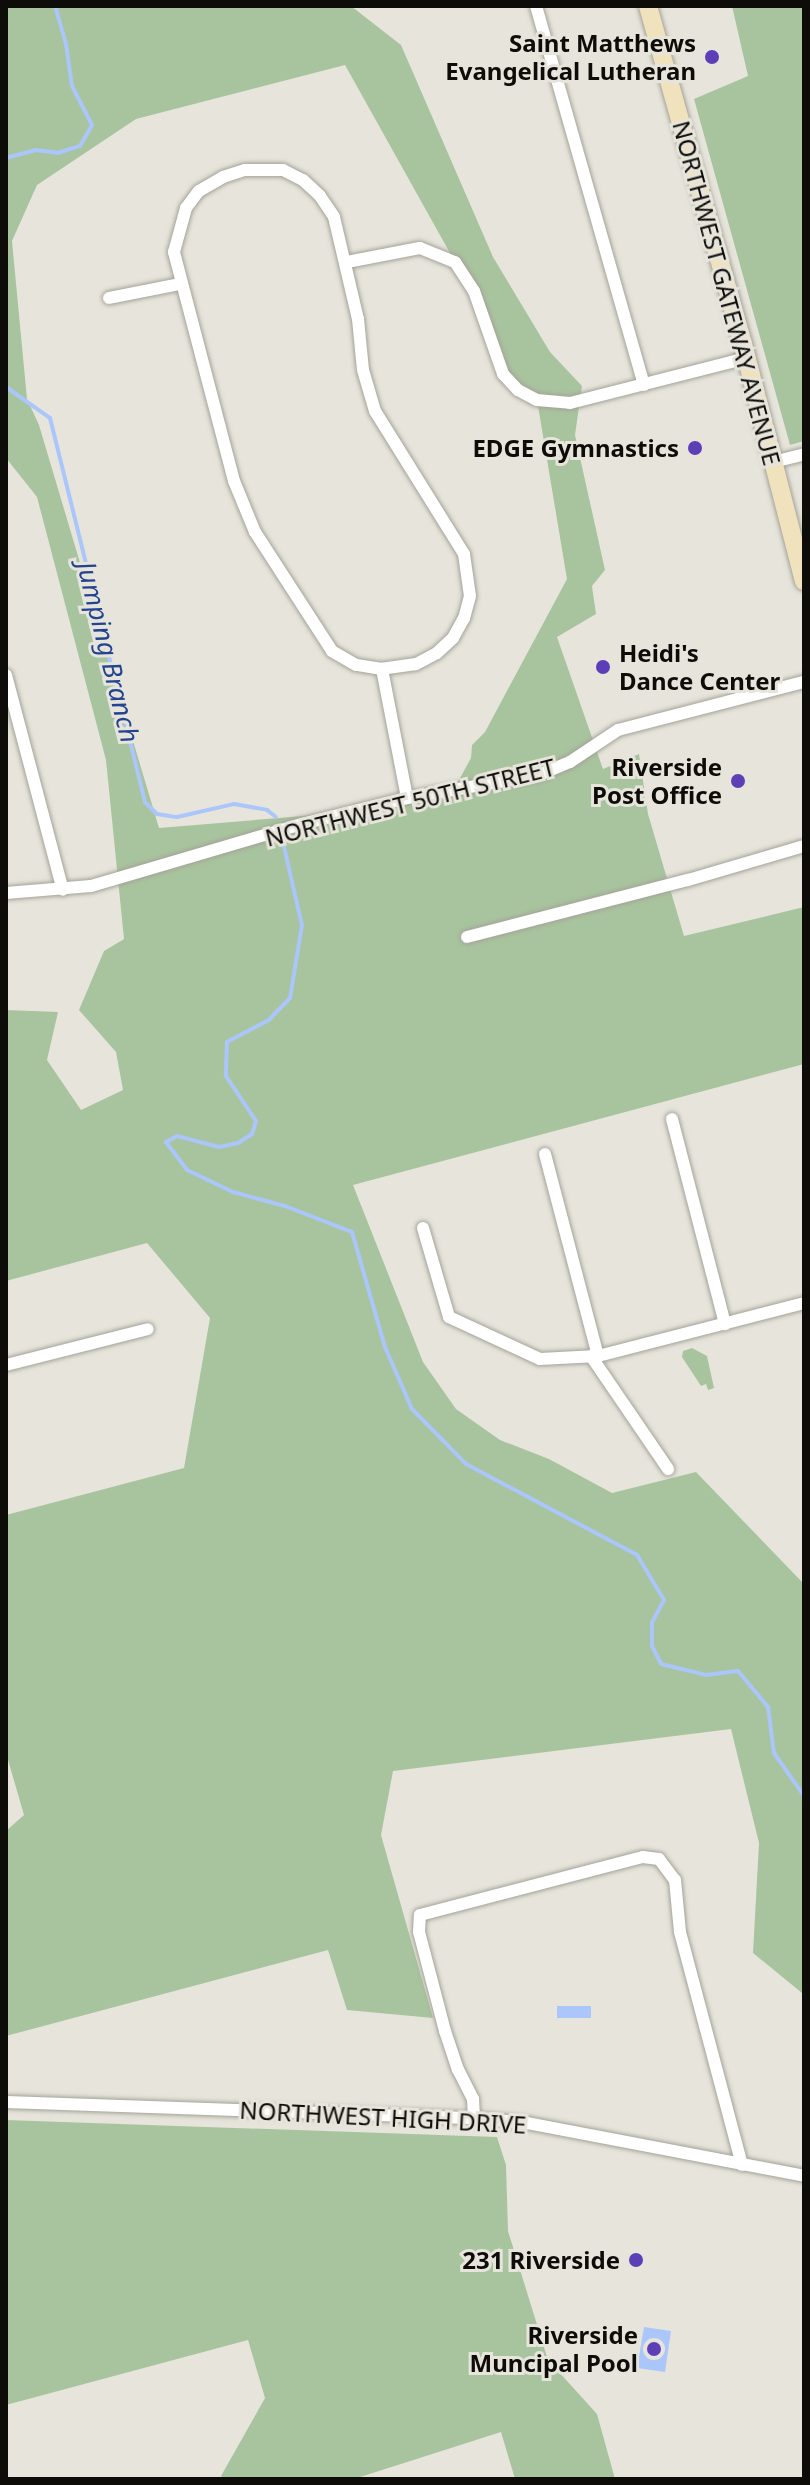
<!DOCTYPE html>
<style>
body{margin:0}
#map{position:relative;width:810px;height:2485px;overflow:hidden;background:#e7e5db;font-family:"Noto Sans",sans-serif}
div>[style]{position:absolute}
.green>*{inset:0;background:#a8c49e}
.water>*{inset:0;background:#abc6fb}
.stream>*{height:4px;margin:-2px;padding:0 2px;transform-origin:2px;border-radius:2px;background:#abc6fb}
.roads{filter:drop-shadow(0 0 2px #a4a399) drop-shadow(0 0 2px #a4a399)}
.street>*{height:12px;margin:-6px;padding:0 6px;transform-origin:6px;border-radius:6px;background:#fff}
.secondary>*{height:18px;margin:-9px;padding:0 9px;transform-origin:9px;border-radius:9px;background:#f1e2be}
.dots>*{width:22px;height:22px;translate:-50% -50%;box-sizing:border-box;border:4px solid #e7e5db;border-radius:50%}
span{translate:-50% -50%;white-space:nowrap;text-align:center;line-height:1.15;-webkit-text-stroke:6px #e7e5db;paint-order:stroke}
.poi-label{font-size:24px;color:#0d0c09;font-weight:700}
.right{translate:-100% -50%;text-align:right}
.left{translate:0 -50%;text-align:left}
.street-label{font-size:24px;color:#0d0c09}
.water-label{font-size:26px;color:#22438f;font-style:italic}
.frame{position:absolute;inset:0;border:8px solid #0d0c09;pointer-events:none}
</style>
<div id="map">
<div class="green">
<div style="clip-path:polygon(evenodd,6px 6px,351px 6px,401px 45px,493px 257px,550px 352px,582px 386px,575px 435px,605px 570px,592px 586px,596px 614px,557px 637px,603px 769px,639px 754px,648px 814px,684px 936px,804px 907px,804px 1064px,353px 1185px,423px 1362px,456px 1409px,500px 1440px,549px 1459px,612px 1493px,696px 1472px,804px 1584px,804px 2003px,802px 1993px,753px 1953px,759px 1843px,731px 1729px,393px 1771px,381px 1835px,433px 2018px,347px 2010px,328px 1950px,6px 2036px,6px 1831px,24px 1815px,6px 1753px,6px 1515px,184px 1468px,210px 1318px,147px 1243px,6px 1281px,6px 1010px,58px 1012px,47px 1060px,81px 1110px,123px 1090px,116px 1052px,79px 1010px,104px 951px,124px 939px,106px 760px,37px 497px,6px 458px,6px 6px,345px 65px,455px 262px,491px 345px,518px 390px,537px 400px,567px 579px,485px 732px,472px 745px,471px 758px,454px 789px,352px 812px,159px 828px,39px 425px,27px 399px,12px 241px,37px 185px,136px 119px,345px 65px)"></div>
<div style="clip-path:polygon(732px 6px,804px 6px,804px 441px,790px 445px,694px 99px,748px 76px)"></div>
<div style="clip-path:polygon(692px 1348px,707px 1356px,714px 1388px,708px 1390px,706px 1384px,701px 1386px,682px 1357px,683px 1351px)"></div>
<div style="clip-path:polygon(6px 2120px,497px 2137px,506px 2165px,508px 2231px,548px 2360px,597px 2414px,615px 2479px,515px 2479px,501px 2432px,354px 2479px,226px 2479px,221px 2476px,265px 2398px,248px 2340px,6px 2405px)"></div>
</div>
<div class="water">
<div style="clip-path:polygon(557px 2006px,591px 2006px,591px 2018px,557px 2018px)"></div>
<div style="clip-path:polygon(644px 2327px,671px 2331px,665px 2372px,637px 2368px)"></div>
</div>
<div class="stream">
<div style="left:6px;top:158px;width:30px;rotate:-15deg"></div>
<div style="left:35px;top:150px;width:23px;rotate:7deg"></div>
<div style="left:58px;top:153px;width:23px;rotate:-18deg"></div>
<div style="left:80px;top:146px;width:24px;rotate:-60deg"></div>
<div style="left:92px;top:125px;width:44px;rotate:-117.1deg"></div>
<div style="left:72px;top:86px;width:42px;rotate:-98.1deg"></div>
<div style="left:66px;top:44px;width:40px;rotate:-106deg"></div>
<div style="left:6px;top:387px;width:54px;rotate:35.2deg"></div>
<div style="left:50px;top:418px;width:396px;rotate:76.1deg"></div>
<div style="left:145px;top:802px;width:17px;rotate:45deg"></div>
<div style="left:157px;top:814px;width:20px;rotate:9deg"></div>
<div style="left:177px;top:817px;width:58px;rotate:-12.8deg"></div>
<div style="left:234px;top:804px;width:34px;rotate:10deg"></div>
<div style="left:267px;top:810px;width:11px;rotate:38deg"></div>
<div style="left:284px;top:847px;width:80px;rotate:77deg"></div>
<div style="left:302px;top:925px;width:74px;rotate:99.3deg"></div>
<div style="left:290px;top:998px;width:30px;rotate:134deg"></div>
<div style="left:269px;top:1020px;width:47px;rotate:152.4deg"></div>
<div style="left:227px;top:1042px;width:34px;rotate:92deg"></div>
<div style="left:226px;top:1076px;width:54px;rotate:56.3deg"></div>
<div style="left:256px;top:1121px;width:14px;rotate:107deg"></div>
<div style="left:252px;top:1134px;width:17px;rotate:147deg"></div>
<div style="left:238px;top:1143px;width:19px;rotate:168deg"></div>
<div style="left:219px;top:1147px;width:43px;rotate:-165.3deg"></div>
<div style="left:177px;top:1136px;width:13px;rotate:151deg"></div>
<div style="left:166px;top:1142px;width:35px;rotate:53deg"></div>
<div style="left:187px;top:1170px;width:51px;rotate:25.6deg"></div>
<div style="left:233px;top:1192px;width:54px;rotate:15.1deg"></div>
<div style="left:285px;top:1206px;width:72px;rotate:21.2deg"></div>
<div style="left:352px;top:1232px;width:120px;rotate:74deg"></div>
<div style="left:385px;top:1347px;width:68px;rotate:66.5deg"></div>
<div style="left:412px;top:1409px;width:77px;rotate:45.5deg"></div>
<div style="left:466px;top:1464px;width:194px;rotate:28deg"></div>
<div style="left:637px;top:1555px;width:52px;rotate:59deg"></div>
<div style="left:664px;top:1600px;width:26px;rotate:118deg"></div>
<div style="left:652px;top:1623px;width:23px;rotate:90deg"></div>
<div style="left:652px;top:1646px;width:20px;rotate:63deg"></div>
<div style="left:661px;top:1664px;width:46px;rotate:13.7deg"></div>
<div style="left:706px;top:1675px;width:32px;rotate:-7deg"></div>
<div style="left:738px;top:1671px;width:47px;rotate:50.2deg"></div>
<div style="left:768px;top:1707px;width:46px;rotate:82.6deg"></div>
<div style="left:774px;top:1753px;width:52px;rotate:55.1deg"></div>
</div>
<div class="roads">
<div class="street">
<div style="left:536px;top:6px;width:394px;rotate:74.1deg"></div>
<div style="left:245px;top:170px;width:38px"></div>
<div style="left:283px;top:170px;width:22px;rotate:27deg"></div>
<div style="left:303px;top:180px;width:23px;rotate:43deg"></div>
<div style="left:320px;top:196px;width:25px;rotate:56deg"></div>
<div style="left:334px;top:217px;width:105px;rotate:76.8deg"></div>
<div style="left:358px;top:319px;width:51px;rotate:84.4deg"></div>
<div style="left:363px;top:370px;width:43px;rotate:73.7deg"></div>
<div style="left:375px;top:411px;width:168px;rotate:58.1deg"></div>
<div style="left:464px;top:554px;width:42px;rotate:81.9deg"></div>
<div style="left:470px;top:596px;width:23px;rotate:105deg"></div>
<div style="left:464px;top:618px;width:23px;rotate:119deg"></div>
<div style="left:453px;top:638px;width:22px;rotate:137deg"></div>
<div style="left:437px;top:653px;width:24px;rotate:152deg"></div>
<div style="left:416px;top:664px;width:34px;rotate:172deg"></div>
<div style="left:382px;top:669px;width:26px;rotate:-171deg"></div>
<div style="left:356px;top:665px;width:28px;rotate:-150deg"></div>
<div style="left:332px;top:651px;width:142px;rotate:-122.9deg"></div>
<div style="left:255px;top:532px;width:55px;rotate:-112.4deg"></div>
<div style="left:234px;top:481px;width:237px;rotate:-104.7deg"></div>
<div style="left:174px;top:252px;width:46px;rotate:-74.7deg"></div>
<div style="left:186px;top:208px;width:21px;rotate:-53deg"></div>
<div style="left:199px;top:191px;width:28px;rotate:-30deg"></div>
<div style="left:223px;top:177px;width:23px;rotate:-18deg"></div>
<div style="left:347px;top:262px;width:74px;rotate:-10.9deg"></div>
<div style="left:420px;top:248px;width:38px;rotate:22deg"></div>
<div style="left:455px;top:262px;width:35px;rotate:57deg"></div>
<div style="left:474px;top:291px;width:88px;rotate:70.7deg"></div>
<div style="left:503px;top:374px;width:22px;rotate:47deg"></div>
<div style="left:518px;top:390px;width:21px;rotate:28deg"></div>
<div style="left:537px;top:400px;width:33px;rotate:5deg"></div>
<div style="left:570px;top:403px;width:183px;rotate:-14.3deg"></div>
<div style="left:109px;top:298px;width:72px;rotate:-11.2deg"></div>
<div style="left:773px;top:462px;width:32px;rotate:-14deg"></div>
<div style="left:382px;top:669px;width:131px;rotate:79deg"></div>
<div style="left:6px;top:675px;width:222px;rotate:75.2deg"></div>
<div style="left:6px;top:893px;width:85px;rotate:-4.7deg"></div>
<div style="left:91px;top:886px;width:220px;rotate:-16.4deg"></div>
<div style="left:302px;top:824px;width:108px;rotate:-13.9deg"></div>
<div style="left:407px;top:798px;width:134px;rotate:-9.9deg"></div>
<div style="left:539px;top:775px;width:34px;rotate:-23deg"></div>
<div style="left:570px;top:762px;width:58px;rotate:-33.7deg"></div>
<div style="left:618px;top:730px;width:192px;rotate:-14.5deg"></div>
<div style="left:467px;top:937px;width:228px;rotate:-14.5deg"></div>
<div style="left:688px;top:880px;width:121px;rotate:-16.3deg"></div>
<div style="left:672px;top:1119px;width:212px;rotate:75.5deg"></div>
<div style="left:545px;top:1154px;width:209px;rotate:75.3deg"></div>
<div style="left:423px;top:1228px;width:93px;rotate:73.7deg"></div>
<div style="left:449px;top:1317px;width:100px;rotate:24.8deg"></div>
<div style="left:540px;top:1359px;width:58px;rotate:-3deg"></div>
<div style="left:598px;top:1356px;width:213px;rotate:-14.4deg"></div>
<div style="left:591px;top:1356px;width:137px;rotate:55.7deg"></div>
<div style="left:6px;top:1365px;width:146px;rotate:-14.2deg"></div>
<div style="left:6px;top:2102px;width:468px;rotate:2deg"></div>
<div style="left:474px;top:2118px;width:53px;rotate:5.4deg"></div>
<div style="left:527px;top:2123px;width:282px;rotate:10.8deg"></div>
<div style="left:474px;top:2118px;width:19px;rotate:-93deg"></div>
<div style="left:473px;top:2099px;width:33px;rotate:-117deg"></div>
<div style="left:458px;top:2070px;width:41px;rotate:-108.4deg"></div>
<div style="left:445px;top:2031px;width:102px;rotate:-104.7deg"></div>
<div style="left:419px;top:1932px;width:17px;rotate:-87deg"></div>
<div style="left:420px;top:1915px;width:230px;rotate:-14.6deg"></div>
<div style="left:643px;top:1857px;width:16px;rotate:7deg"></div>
<div style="left:659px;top:1859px;width:26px;rotate:53deg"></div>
<div style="left:675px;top:1880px;width:52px;rotate:84.5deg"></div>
<div style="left:680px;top:1932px;width:241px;rotate:75.1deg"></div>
</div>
<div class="secondary">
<div style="left:648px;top:6px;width:351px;rotate:74.3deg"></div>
<div style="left:743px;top:344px;width:245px;rotate:75.6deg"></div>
</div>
</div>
<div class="dots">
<div style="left:712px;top:57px;background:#5c3fb7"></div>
<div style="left:695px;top:448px;background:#5c3fb7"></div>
<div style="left:603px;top:667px;background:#5c3fb7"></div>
<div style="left:738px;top:781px;background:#5c3fb7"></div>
<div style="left:636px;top:2260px;background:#5c3fb7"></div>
<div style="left:654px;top:2349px;background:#5c3fb7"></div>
</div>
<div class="poi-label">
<span class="right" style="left:696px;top:57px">Saint Matthews<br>Evangelical Lutheran</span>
<span class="right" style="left:679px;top:448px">EDGE Gymnastics</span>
<span class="left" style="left:619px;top:667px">Heidi's<br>Dance Center</span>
<span class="right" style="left:722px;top:781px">Riverside<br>Post Office</span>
<span class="right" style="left:620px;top:2260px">231 Riverside</span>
<span class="right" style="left:638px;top:2349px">Riverside<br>Muncipal Pool</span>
</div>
<div class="street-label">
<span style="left:727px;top:293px;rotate:75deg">NORTHWEST GATEWAY AVENUE</span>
<span style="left:410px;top:802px;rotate:-14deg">NORTHWEST 50TH STREET</span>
<span style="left:383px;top:2117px;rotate:3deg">NORTHWEST HIGH DRIVE</span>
</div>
<div class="water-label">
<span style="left:108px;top:652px;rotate:76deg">Jumping Branch</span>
</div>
<div class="frame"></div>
</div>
